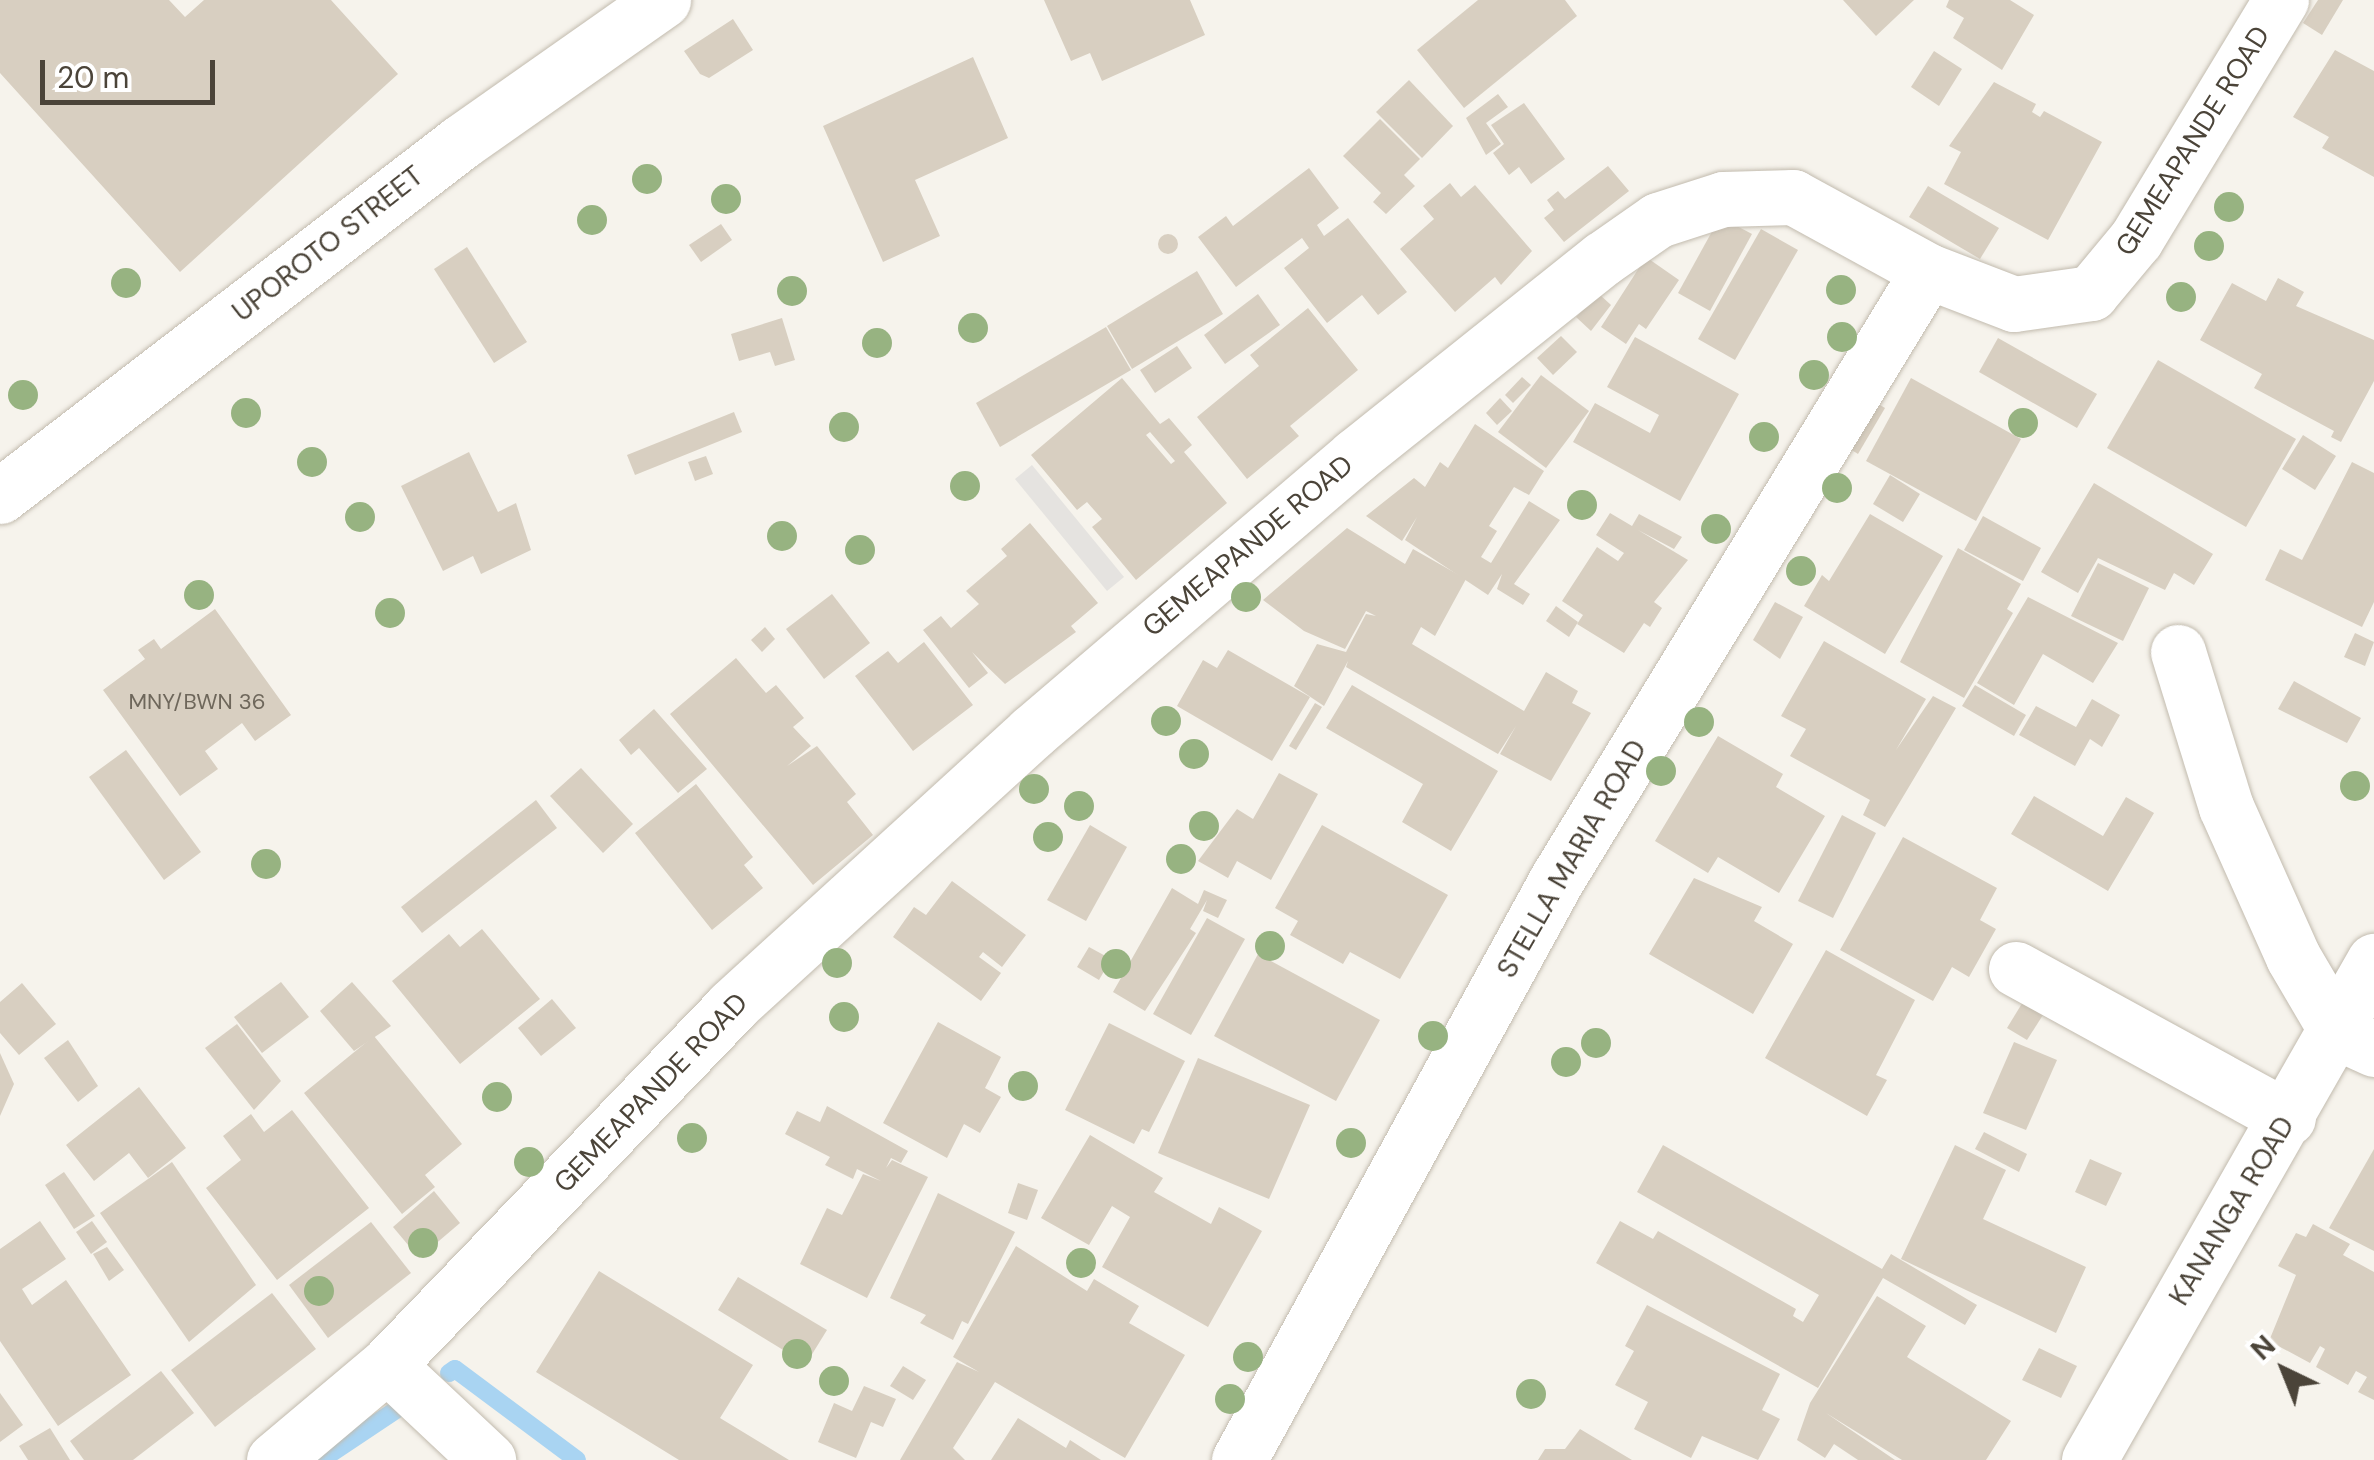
<!DOCTYPE html>
<style>
body{margin:0}
#map{position:relative;width:2374px;height:1460px;overflow:hidden;background:#f6f3ec;font-family:"DM Sans",sans-serif}
div>[style]{position:absolute}
.parking>*{inset:0;background:#e5e3e0}
.stream>*{height:18px;margin:-9px;padding:0 9px;transform-origin:9px;border-radius:9px;background:#a9d4f2}
.building>*{inset:0;background:#d8cfc1}
.round{border-radius:50%}
.roads{filter:drop-shadow(0 0 2px #c2bbae) drop-shadow(0 0 2px #c2bbae)}
.minor>*{height:55px;margin:-27.5px;padding:0 27.5px;transform-origin:27.5px;border-radius:27.5px;background:#fff}
.trees>*{width:30px;height:30px;margin:-15px;border-radius:50%;background:#97b381}
span{translate:-50% -50%;white-space:nowrap;text-align:center;line-height:1.15;-webkit-text-stroke:9px #fff;paint-order:stroke}
.number-label{font-size:22px;color:#6e675b}
.number-label span{-webkit-text-stroke-width:0}
.street-label{font-size:28px;color:#4b4439}
.north{position:absolute;left:2234px;top:1320px;width:100px;height:100px;-webkit-text-stroke:8px #fff;paint-order:stroke;rotate:317deg;font-size:28px;font-weight:700;line-height:40px;text-align:center;color:#4b4439}
.north::after{content:'';display:block;margin:auto;width:35px;height:45px;background:#4b4439;clip-path:polygon(50% 0,100% 100%,50% 72%,0 100%)}
.scale{position:absolute;left:40px;top:60px;width:175px;height:45px;box-sizing:border-box;border:5px solid #4b4439;border-top:0;padding-left:12px;font-size:30px;line-height:35px;white-space:nowrap;color:#4b4439;-webkit-text-stroke:8px #fff;paint-order:stroke}
</style>
<div id="map">
<div class="parking">
<div style="clip-path:polygon(1032px 465px,1124px 577px,1107px 591px,1015px 479px)"></div>
</div>
<div class="stream">
<div style="left:449px;top:1373px;width:7px;rotate:-34deg"></div>
<div style="left:455px;top:1369px;width:152px;rotate:36.7deg"></div>
<div style="left:321px;top:1460px;width:90px;rotate:-33.7deg"></div>
</div>
<div class="building">
<div style="clip-path:polygon(0 0,169px 0,185px 17px,204px 0,331px 0,398px 74px,180px 272px,0 73px)"></div>
<div style="clip-path:polygon(1044px 0,1190px 0,1205px 35px,1102px 81px,1090px 53px,1071px 61px)"></div>
<div style="clip-path:polygon(1478px 0,1565px 0,1577px 16px,1464px 108px,1417px 50px)"></div>
<div style="clip-path:polygon(1843px 0,1914px 0,1876px 36px)"></div>
<div style="clip-path:polygon(1949px 0,2010px 0,2034px 15px,2002px 70px,1953px 38px,1964px 18px,1946px 7px)"></div>
<div style="clip-path:polygon(2318px 0,2343px 0,2322px 35px,2303px 23px)"></div>
<div style="clip-path:polygon(733px 19px,753px 50px,709px 78px,700px 74px,684px 51px)"></div>
<div style="clip-path:polygon(2335px 50px,2374px 71px,2374px 177px,2322px 148px,2329px 137px,2293px 117px)"></div>
<div style="clip-path:polygon(1934px 51px,1962px 69px,1939px 106px,1911px 87px)"></div>
<div style="clip-path:polygon(973px 57px,1008px 138px,915px 180px,940px 236px,883px 262px,823px 126px)"></div>
<div style="clip-path:polygon(1409px 80px,1453px 126px,1422px 158px,1376px 112px)"></div>
<div style="clip-path:polygon(1994px 82px,2036px 104px,2032px 112px,2040px 117px,2044px 111px,2102px 142px,2048px 240px,1944px 184px,1961px 152px,1949px 146px)"></div>
<div style="clip-path:polygon(1498px 94px,1508px 107px,1486px 123px,1501px 144px,1486px 155px,1466px 118px)"></div>
<div style="clip-path:polygon(1524px 103px,1565px 159px,1531px 184px,1519px 167px,1509px 175px,1493px 153px,1504px 144px,1491px 125px)"></div>
<div style="clip-path:polygon(1380px 119px,1420px 159px,1404px 175px,1415px 186px,1386px 214px,1373px 202px,1381px 193px,1343px 156px)"></div>
<div style="clip-path:polygon(1608px 166px,1629px 191px,1564px 242px,1544px 218px,1554px 210px,1547px 200px,1558px 191px,1565px 199px)"></div>
<div style="clip-path:polygon(1309px 168px,1339px 208px,1317px 225px,1324px 236px,1348px 218px,1407px 292px,1378px 315px,1362px 295px,1327px 323px,1284px 268px,1309px 248px,1302px 238px,1236px 287px,1198px 237px,1226px 216px,1233px 226px)"></div>
<div style="clip-path:polygon(1450px 183px,1461px 197px,1475px 185px,1532px 251px,1501px 285px,1495px 277px,1455px 312px,1400px 249px,1434px 219px,1423px 206px)"></div>
<div style="clip-path:polygon(1928px 186px,1999px 228px,1980px 259px,1909px 217px)"></div>
<div style="clip-path:polygon(1720px 217px,1752px 234px,1710px 311px,1678px 293px)"></div>
<div style="clip-path:polygon(721px 224px,732px 240px,701px 262px,689px 245px)"></div>
<div style="clip-path:polygon(1761px 229px,1798px 250px,1735px 360px,1698px 339px)"></div>
<div class="round" style="left:1158px;top:234px;width:20px;height:20px"></div>
<div style="clip-path:polygon(467px 247px,527px 342px,494px 363px,434px 269px)"></div>
<div style="clip-path:polygon(1646px 257px,1679px 280px,1646px 329px,1639px 324px,1626px 344px,1601px 327px)"></div>
<div style="clip-path:polygon(1197px 271px,1223px 314px,1132px 369px,1107px 326px)"></div>
<div style="clip-path:polygon(2278px 278px,2304px 292px,2296px 306px,2374px 340px,2374px 381px,2341px 442px,2331px 437px,2334px 431px,2254px 388px,2262px 374px,2200px 340px,2232px 283px,2266px 301px)"></div>
<div style="clip-path:polygon(1258px 294px,1280px 325px,1225px 364px,1204px 335px)"></div>
<div style="clip-path:polygon(1599px 294px,1611px 305px,1591px 331px,1576px 317px)"></div>
<div style="clip-path:polygon(1308px 308px,1358px 370px,1290px 426px,1299px 436px,1247px 479px,1197px 417px,1259px 366px,1250px 355px)"></div>
<div style="clip-path:polygon(782px 318px,795px 360px,775px 366px,770px 352px,739px 361px,731px 334px)"></div>
<div style="clip-path:polygon(1106px 327px,1131px 370px,1000px 447px,976px 403px)"></div>
<div style="clip-path:polygon(1561px 336px,1577px 352px,1553px 375px,1537px 358px)"></div>
<div style="clip-path:polygon(1635px 337px,1739px 394px,1680px 501px,1573px 442px,1595px 403px,1650px 433px,1659px 415px,1607px 387px)"></div>
<div style="clip-path:polygon(1998px 338px,2097px 394px,2077px 428px,1979px 372px)"></div>
<div style="clip-path:polygon(1177px 346px,1192px 368px,1155px 393px,1140px 370px)"></div>
<div style="clip-path:polygon(2158px 360px,2296px 439px,2246px 527px,2107px 448px)"></div>
<div style="clip-path:polygon(1541px 375px,1589px 411px,1546px 468px,1498px 432px)"></div>
<div style="clip-path:polygon(1522px 377px,1531px 385px,1513px 403px,1505px 395px)"></div>
<div style="clip-path:polygon(evenodd,1122px 378px,1160px 424px,1169px 418px,1192px 445px,1184px 452px,1227px 503px,1136px 580px,1092px 527px,1102px 519px,1087px 502px,1077px 510px,1031px 455px,1122px 378px,1150px 432px,1175px 461px,1171px 464px,1146px 435px,1150px 432px)"></div>
<div style="clip-path:polygon(1911px 378px,2021px 439px,1976px 521px,1866px 461px)"></div>
<div style="clip-path:polygon(1865px 396px,1885px 408px,1858px 454px,1839px 442px)"></div>
<div style="clip-path:polygon(1500px 398px,1512px 411px,1497px 425px,1486px 413px)"></div>
<div style="clip-path:polygon(734px 412px,742px 432px,635px 475px,627px 455px)"></div>
<div style="clip-path:polygon(1475px 424px,1544px 471px,1529px 495px,1514px 487px,1489px 526px,1497px 531px,1481px 557px,1491px 563px,1529px 501px,1560px 520px,1514px 584px,1530px 594px,1523px 605px,1497px 589px,1502px 574px,1488px 595px,1405px 540px,1417px 517px,1402px 541px,1366px 516px,1414px 478px,1425px 487px,1440px 462px,1448px 468px)"></div>
<div style="clip-path:polygon(2303px 435px,2336px 456px,2315px 490px,2282px 469px)"></div>
<div style="clip-path:polygon(469px 452px,498px 512px,516px 503px,531px 550px,481px 574px,473px 556px,443px 571px,401px 486px)"></div>
<div style="clip-path:polygon(706px 456px,713px 474px,695px 481px,688px 462px)"></div>
<div style="clip-path:polygon(2352px 462px,2374px 473px,2374px 602px,2362px 627px,2265px 580px,2280px 549px,2302px 560px)"></div>
<div style="clip-path:polygon(1890px 475px,1920px 494px,1903px 522px,1873px 504px)"></div>
<div style="clip-path:polygon(2094px 483px,2213px 554px,2194px 585px,2174px 573px,2165px 590px,2098px 558px,2078px 593px,2041px 572px)"></div>
<div style="clip-path:polygon(1610px 513px,1632px 526px,1639px 514px,1682px 537px,1674px 549px,1638px 530px,1688px 560px,1654px 602px,1662px 608px,1650px 627px,1644px 623px,1624px 653px,1577px 624px,1583px 615px,1562px 601px,1597px 547px,1618px 561px,1624px 553px,1596px 535px)"></div>
<div style="clip-path:polygon(1870px 514px,1943px 556px,1885px 654px,1804px 606px,1822px 575px,1829px 581px)"></div>
<div style="clip-path:polygon(1983px 516px,2041px 548px,2023px 581px,1964px 550px)"></div>
<div style="clip-path:polygon(1030px 523px,1098px 603px,1071px 626px,1076px 632px,1005px 684px,972px 652px,988px 673px,969px 688px,923px 630px,941px 616px,951px 628px,979px 604px,966px 591px,1007px 556px,1001px 549px)"></div>
<div style="clip-path:polygon(1347px 528px,1405px 564px,1413px 549px,1466px 579px,1435px 636px,1421px 627px,1412px 644px,1524px 711px,1546px 672px,1578px 691px,1572px 703px,1591px 713px,1551px 781px,1500px 754px,1516px 726px,1498px 754px,1346px 667px,1348px 661px,1324px 706px,1294px 686px,1317px 644px,1346px 652px,1366px 614px,1376px 616px,1366px 611px,1345px 649px,1304px 631px,1263px 600px)"></div>
<div style="clip-path:polygon(1958px 548px,2021px 584px,2007px 609px,2013px 613px,1964px 698px,1900px 662px)"></div>
<div style="clip-path:polygon(2098px 563px,2149px 588px,2123px 641px,2071px 616px)"></div>
<div style="clip-path:polygon(832px 594px,870px 643px,824px 679px,786px 629px)"></div>
<div style="clip-path:polygon(2028px 597px,2118px 643px,2093px 683px,2043px 654px,2014px 705px,1977px 683px)"></div>
<div style="clip-path:polygon(1775px 602px,1803px 617px,1780px 659px,1753px 640px)"></div>
<div style="clip-path:polygon(1556px 606px,1578px 622px,1569px 637px,1546px 621px)"></div>
<div style="clip-path:polygon(215px 609px,291px 715px,255px 741px,242px 723px,205px 751px,218px 769px,180px 796px,103px 690px,145px 659px,138px 650px,154px 639px,161px 649px)"></div>
<div style="clip-path:polygon(765px 627px,775px 639px,762px 652px,751px 640px)"></div>
<div style="clip-path:polygon(2355px 633px,2374px 642px,2365px 666px,2344px 657px)"></div>
<div style="clip-path:polygon(1824px 641px,1926px 699px,1896px 750px,1933px 696px,1956px 708px,1885px 827px,1863px 815px,1870px 800px,1790px 756px,1806px 729px,1781px 716px)"></div>
<div style="clip-path:polygon(924px 642px,973px 705px,913px 751px,855px 676px,888px 651px,898px 663px)"></div>
<div style="clip-path:polygon(1228px 650px,1310px 697px,1272px 761px,1177px 706px,1203px 660px,1217px 668px)"></div>
<div style="clip-path:polygon(736px 658px,766px 693px,776px 685px,804px 718px,793px 727px,811px 746px,787px 766px,817px 746px,856px 794px,847px 802px,873px 835px,813px 885px,670px 714px)"></div>
<div style="clip-path:polygon(2294px 681px,2361px 718px,2347px 743px,2278px 709px)"></div>
<div style="clip-path:polygon(1352px 685px,1498px 771px,1451px 851px,1402px 822px,1423px 784px,1326px 728px)"></div>
<div style="clip-path:polygon(1975px 685px,2026px 715px,2014px 736px,1962px 706px)"></div>
<div style="clip-path:polygon(2092px 699px,2120px 715px,2102px 747px,2090px 739px,2075px 766px,2019px 735px,2036px 706px,2076px 727px)"></div>
<div style="clip-path:polygon(1315px 703px,1322px 707px,1296px 750px,1289px 746px)"></div>
<div style="clip-path:polygon(654px 709px,707px 769px,678px 793px,639px 748px,631px 755px,619px 740px)"></div>
<div style="clip-path:polygon(1718px 736px,1783px 774px,1776px 787px,1825px 816px,1779px 893px,1718px 857px,1708px 873px,1655px 841px)"></div>
<div style="clip-path:polygon(126px 750px,201px 852px,164px 880px,89px 777px)"></div>
<div style="clip-path:polygon(581px 768px,633px 824px,603px 853px,550px 796px)"></div>
<div style="clip-path:polygon(1279px 773px,1318px 794px,1271px 880px,1237px 861px,1228px 878px,1198px 861px,1237px 809px,1253px 819px)"></div>
<div style="clip-path:polygon(696px 784px,753px 857px,744px 865px,763px 888px,712px 930px,635px 833px)"></div>
<div style="clip-path:polygon(2034px 796px,2103px 836px,2126px 797px,2154px 813px,2108px 891px,2011px 834px)"></div>
<div style="clip-path:polygon(536px 800px,557px 828px,422px 933px,401px 907px)"></div>
<div style="clip-path:polygon(1842px 815px,1876px 833px,1833px 918px,1798px 901px)"></div>
<div style="clip-path:polygon(1090px 825px,1127px 847px,1086px 921px,1047px 900px)"></div>
<div style="clip-path:polygon(1322px 825px,1448px 895px,1400px 979px,1350px 952px,1343px 964px,1290px 935px,1298px 921px,1275px 908px)"></div>
<div style="clip-path:polygon(1903px 837px,1997px 888px,1980px 920px,1996px 929px,1969px 977px,1952px 967px,1933px 1001px,1840px 950px)"></div>
<div style="clip-path:polygon(1694px 878px,1762px 907px,1754px 921px,1793px 944px,1753px 1014px,1649px 954px)"></div>
<div style="clip-path:polygon(952px 881px,1026px 935px,1002px 967px,983px 952px,979px 957px,1001px 973px,981px 1001px,893px 937px,914px 907px,926px 915px)"></div>
<div style="clip-path:polygon(1172px 888px,1198px 904px,1204px 890px,1227px 900px,1218px 918px,1203px 911px,1207px 900px,1190px 929px,1196px 933px,1145px 1011px,1113px 992px)"></div>
<div style="clip-path:polygon(1207px 918px,1245px 939px,1191px 1035px,1153px 1014px)"></div>
<div style="clip-path:polygon(482px 929px,540px 999px,460px 1064px,392px 981px,449px 934px,460px 947px)"></div>
<div style="clip-path:polygon(1089px 947px,1111px 959px,1099px 980px,1077px 967px)"></div>
<div style="clip-path:polygon(1826px 950px,1915px 1000px,1876px 1075px,1887px 1080px,1867px 1116px,1765px 1058px)"></div>
<div style="clip-path:polygon(1258px 954px,1380px 1020px,1336px 1101px,1214px 1036px)"></div>
<div style="clip-path:polygon(281px 982px,309px 1017px,262px 1053px,234px 1017px)"></div>
<div style="clip-path:polygon(352px 982px,391px 1026px,354px 1051px,320px 1011px)"></div>
<div style="clip-path:polygon(22px 983px,56px 1024px,19px 1055px,0 1033px,0 1002px)"></div>
<div style="clip-path:polygon(2029px 992px,2050px 1004px,2027px 1040px,2007px 1028px)"></div>
<div style="clip-path:polygon(552px 999px,576px 1028px,541px 1056px,518px 1028px)"></div>
<div style="clip-path:polygon(938px 1022px,1001px 1057px,985px 1088px,1001px 1097px,980px 1133px,964px 1124px,947px 1158px,883px 1123px)"></div>
<div style="clip-path:polygon(1109px 1023px,1185px 1061px,1149px 1132px,1142px 1129px,1134px 1144px,1065px 1110px)"></div>
<div style="clip-path:polygon(237px 1024px,281px 1081px,254px 1110px,205px 1048px)"></div>
<div style="clip-path:polygon(374px 1036px,462px 1144px,425px 1175px,435px 1187px,402px 1214px,304px 1093px)"></div>
<div style="clip-path:polygon(68px 1040px,98px 1086px,78px 1102px,44px 1058px)"></div>
<div style="clip-path:polygon(2014px 1042px,2057px 1060px,2026px 1130px,1983px 1113px)"></div>
<div style="clip-path:polygon(0 1053px,14px 1084px,0 1116px)"></div>
<div style="clip-path:polygon(1198px 1058px,1310px 1105px,1269px 1199px,1158px 1153px)"></div>
<div style="clip-path:polygon(139px 1087px,186px 1148px,148px 1178px,129px 1153px,94px 1181px,66px 1145px)"></div>
<div style="clip-path:polygon(827px 1106px,908px 1151px,901px 1163px,891px 1158px,886px 1168px,892px 1160px,928px 1177px,867px 1298px,800px 1264px,827px 1208px,842px 1215px,863px 1174px,881px 1181px,857px 1169px,853px 1179px,825px 1165px,830px 1157px,785px 1134px,797px 1111px,820px 1122px)"></div>
<div style="clip-path:polygon(292px 1110px,369px 1208px,277px 1280px,206px 1188px,241px 1160px,223px 1136px,251px 1114px,264px 1132px)"></div>
<div style="clip-path:polygon(1984px 1132px,2027px 1154px,2019px 1172px,1975px 1149px)"></div>
<div style="clip-path:polygon(1090px 1135px,1163px 1178px,1154px 1192px,1211px 1224px,1219px 1207px,1262px 1231px,1208px 1327px,1102px 1267px,1130px 1217px,1112px 1206px,1089px 1245px,1041px 1218px)"></div>
<div style="clip-path:polygon(1663px 1145px,1882px 1269px,1891px 1254px,1977px 1305px,1965px 1325px,1883px 1278px,1818px 1388px,1596px 1263px,1620px 1221px,1653px 1239px,1658px 1231px,1796px 1309px,1793px 1316px,1803px 1322px,1819px 1295px,1637px 1192px)"></div>
<div style="clip-path:polygon(1955px 1145px,2006px 1170px,1983px 1219px,2086px 1267px,2056px 1333px,1901px 1259px)"></div>
<div style="clip-path:polygon(2374px 1149px,2374px 1251px,2329px 1228px)"></div>
<div style="clip-path:polygon(2090px 1159px,2122px 1173px,2106px 1206px,2075px 1192px)"></div>
<div style="clip-path:polygon(172px 1162px,256px 1285px,189px 1342px,100px 1213px)"></div>
<div style="clip-path:polygon(64px 1172px,95px 1216px,74px 1229px,45px 1185px)"></div>
<div style="clip-path:polygon(1018px 1183px,1038px 1190px,1027px 1220px,1008px 1213px)"></div>
<div style="clip-path:polygon(434px 1191px,460px 1223px,419px 1258px,393px 1227px)"></div>
<div style="clip-path:polygon(938px 1193px,1015px 1232px,968px 1324px,962px 1321px,953px 1340px,920px 1323px,926px 1315px,890px 1298px)"></div>
<div style="clip-path:polygon(40px 1221px,66px 1259px,22px 1289px,32px 1305px,66px 1280px,131px 1375px,58px 1426px,0 1341px,0 1249px)"></div>
<div style="clip-path:polygon(92px 1221px,107px 1242px,91px 1254px,76px 1232px)"></div>
<div style="clip-path:polygon(371px 1222px,411px 1273px,328px 1338px,289px 1285px)"></div>
<div style="clip-path:polygon(2313px 1224px,2350px 1244px,2343px 1255px,2374px 1272px,2374px 1400px,2358px 1392px,2367px 1377px,2356px 1371px,2348px 1385px,2316px 1367px,2325px 1349px,2320px 1346px,2310px 1363px,2269px 1341px,2296px 1275px,2278px 1266px,2296px 1233px,2306px 1237px)"></div>
<div style="clip-path:polygon(1016px 1246px,1087px 1291px,1094px 1279px,1139px 1306px,1129px 1323px,1185px 1355px,1125px 1458px,995px 1382px,953px 1448px,965px 1460px,900px 1460px,957px 1362px,979px 1372px,953px 1357px)"></div>
<div style="clip-path:polygon(107px 1247px,124px 1270px,109px 1281px,93px 1254px)"></div>
<div style="clip-path:polygon(599px 1271px,753px 1365px,720px 1418px,789px 1460px,679px 1460px,536px 1372px)"></div>
<div style="clip-path:polygon(738px 1277px,827px 1330px,806px 1364px,718px 1310px)"></div>
<div style="clip-path:polygon(272px 1293px,316px 1349px,215px 1427px,171px 1370px)"></div>
<div style="clip-path:polygon(1877px 1296px,1926px 1326px,1907px 1357px,2011px 1421px,1986px 1460px,1902px 1460px,1826px 1413px,1895px 1460px,1858px 1460px,1834px 1444px,1825px 1458px,1797px 1440px,1810px 1403px)"></div>
<div style="clip-path:polygon(1647px 1305px,1780px 1374px,1762px 1410px,1780px 1419px,1758px 1460px,1702px 1436px,1691px 1458px,1634px 1429px,1648px 1402px,1615px 1385px,1634px 1351px,1625px 1346px)"></div>
<div style="clip-path:polygon(2039px 1348px,2077px 1366px,2061px 1398px,2022px 1380px)"></div>
<div style="clip-path:polygon(903px 1366px,926px 1380px,913px 1400px,890px 1386px)"></div>
<div style="clip-path:polygon(161px 1371px,194px 1413px,133px 1460px,84px 1460px,70px 1441px)"></div>
<div style="clip-path:polygon(864px 1386px,896px 1399px,883px 1427px,871px 1422px,856px 1458px,818px 1442px,834px 1403px,852px 1411px)"></div>
<div style="clip-path:polygon(0 1393px,23px 1425px,0 1442px)"></div>
<div style="clip-path:polygon(1018px 1418px,1066px 1448px,1070px 1440px,1101px 1460px,991px 1460px)"></div>
<div style="clip-path:polygon(50px 1428px,70px 1460px,28px 1460px,19px 1446px)"></div>
<div style="clip-path:polygon(1580px 1429px,1632px 1460px,1538px 1460px,1545px 1449px,1565px 1449px)"></div>
</div>
<div class="roads">
<div class="minor">
<div style="left:0;top:496px;width:581px;rotate:-37.52deg"></div>
<div style="left:461px;top:142px;width:247px;rotate:-35.1deg"></div>
<div style="left:2178px;top:652px;width:162px;rotate:72.8deg"></div>
<div style="left:2226px;top:807px;width:164px;rotate:65.9deg"></div>
<div style="left:2293px;top:957px;width:87px;rotate:59.6deg"></div>
<div style="left:2337px;top:1032px;width:41px;rotate:24.7deg"></div>
<div style="left:2016px;top:969px;width:310px;rotate:28.7deg"></div>
<div style="left:387px;top:1365px;width:139px;rotate:43.2deg"></div>
<div style="left:274px;top:1460px;width:148px;rotate:-40.1deg"></div>
<div style="left:387px;top:1365px;width:498px;rotate:-46.1deg"></div>
<div style="left:732px;top:1006px;width:406px;rotate:-42.4deg"></div>
<div style="left:1032px;top:732px;width:425px;rotate:-40.5deg"></div>
<div style="left:1355px;top:456px;width:316px;rotate:-38.6deg"></div>
<div style="left:1602px;top:259px;width:68px;rotate:-34.9deg"></div>
<div style="left:1658px;top:220px;width:68px;rotate:-17.9deg"></div>
<div style="left:1723px;top:199px;width:70px;rotate:-1.6deg"></div>
<div style="left:1793px;top:197px;width:154px;rotate:28.7deg"></div>
<div style="left:1928px;top:271px;width:92px;rotate:21deg"></div>
<div style="left:2014px;top:304px;width:78px;rotate:-8.1deg"></div>
<div style="left:2091px;top:293px;width:70px;rotate:-50.2deg"></div>
<div style="left:2136px;top:239px;width:280px;rotate:-58.8deg"></div>
<div style="left:1239px;top:1460px;width:662px;rotate:-61.31deg"></div>
<div style="left:1557px;top:879px;width:712px;rotate:-58.61deg"></div>
<div style="left:2089px;top:1460px;width:575px;rotate:-60.27deg"></div>
</div>
</div>
<div class="trees">
<div style="left:647px;top:179px"></div>
<div style="left:726px;top:199px"></div>
<div style="left:2229px;top:207px"></div>
<div style="left:592px;top:220px"></div>
<div style="left:2209px;top:246px"></div>
<div style="left:126px;top:283px"></div>
<div style="left:1841px;top:290px"></div>
<div style="left:792px;top:291px"></div>
<div style="left:2181px;top:297px"></div>
<div style="left:973px;top:328px"></div>
<div style="left:1842px;top:337px"></div>
<div style="left:877px;top:343px"></div>
<div style="left:1814px;top:375px"></div>
<div style="left:23px;top:395px"></div>
<div style="left:246px;top:413px"></div>
<div style="left:2023px;top:423px"></div>
<div style="left:844px;top:427px"></div>
<div style="left:1764px;top:437px"></div>
<div style="left:312px;top:462px"></div>
<div style="left:965px;top:486px"></div>
<div style="left:1837px;top:488px"></div>
<div style="left:1582px;top:505px"></div>
<div style="left:360px;top:517px"></div>
<div style="left:1716px;top:529px"></div>
<div style="left:782px;top:536px"></div>
<div style="left:860px;top:550px"></div>
<div style="left:1801px;top:571px"></div>
<div style="left:199px;top:595px"></div>
<div style="left:1246px;top:597px"></div>
<div style="left:390px;top:613px"></div>
<div style="left:1166px;top:721px"></div>
<div style="left:1699px;top:722px"></div>
<div style="left:1194px;top:754px"></div>
<div style="left:1661px;top:771px"></div>
<div style="left:2355px;top:786px"></div>
<div style="left:1034px;top:789px"></div>
<div style="left:1079px;top:806px"></div>
<div style="left:1204px;top:826px"></div>
<div style="left:1048px;top:837px"></div>
<div style="left:1181px;top:859px"></div>
<div style="left:266px;top:864px"></div>
<div style="left:1270px;top:946px"></div>
<div style="left:837px;top:963px"></div>
<div style="left:1116px;top:964px"></div>
<div style="left:844px;top:1017px"></div>
<div style="left:1433px;top:1036px"></div>
<div style="left:1596px;top:1043px"></div>
<div style="left:1566px;top:1062px"></div>
<div style="left:1023px;top:1086px"></div>
<div style="left:497px;top:1097px"></div>
<div style="left:692px;top:1138px"></div>
<div style="left:1351px;top:1143px"></div>
<div style="left:529px;top:1162px"></div>
<div style="left:423px;top:1243px"></div>
<div style="left:1081px;top:1263px"></div>
<div style="left:319px;top:1291px"></div>
<div style="left:797px;top:1354px"></div>
<div style="left:1248px;top:1357px"></div>
<div style="left:834px;top:1381px"></div>
<div style="left:1531px;top:1394px"></div>
<div style="left:1230px;top:1399px"></div>
</div>
<div class="number-label">
<span style="left:197px;top:702px">MNY/BWN 36</span>
</div>
<div class="street-label">
<span style="left:2193px;top:141px;rotate:-58deg">GEMEAPANDE ROAD</span>
<span style="left:328px;top:244px;rotate:-38deg">UPOROTO STREET</span>
<span style="left:1248px;top:546px;rotate:-40deg">GEMEAPANDE ROAD</span>
<span style="left:1572px;top:859px;rotate:-60deg">STELLA MARIA ROAD</span>
<span style="left:651px;top:1093px;rotate:-46deg">GEMEAPANDE ROAD</span>
<span style="left:2232px;top:1211px;rotate:-59deg">KANANGA ROAD</span>
</div>
<div class="north">N</div>
<div class="scale">20 m</div>
</div>
